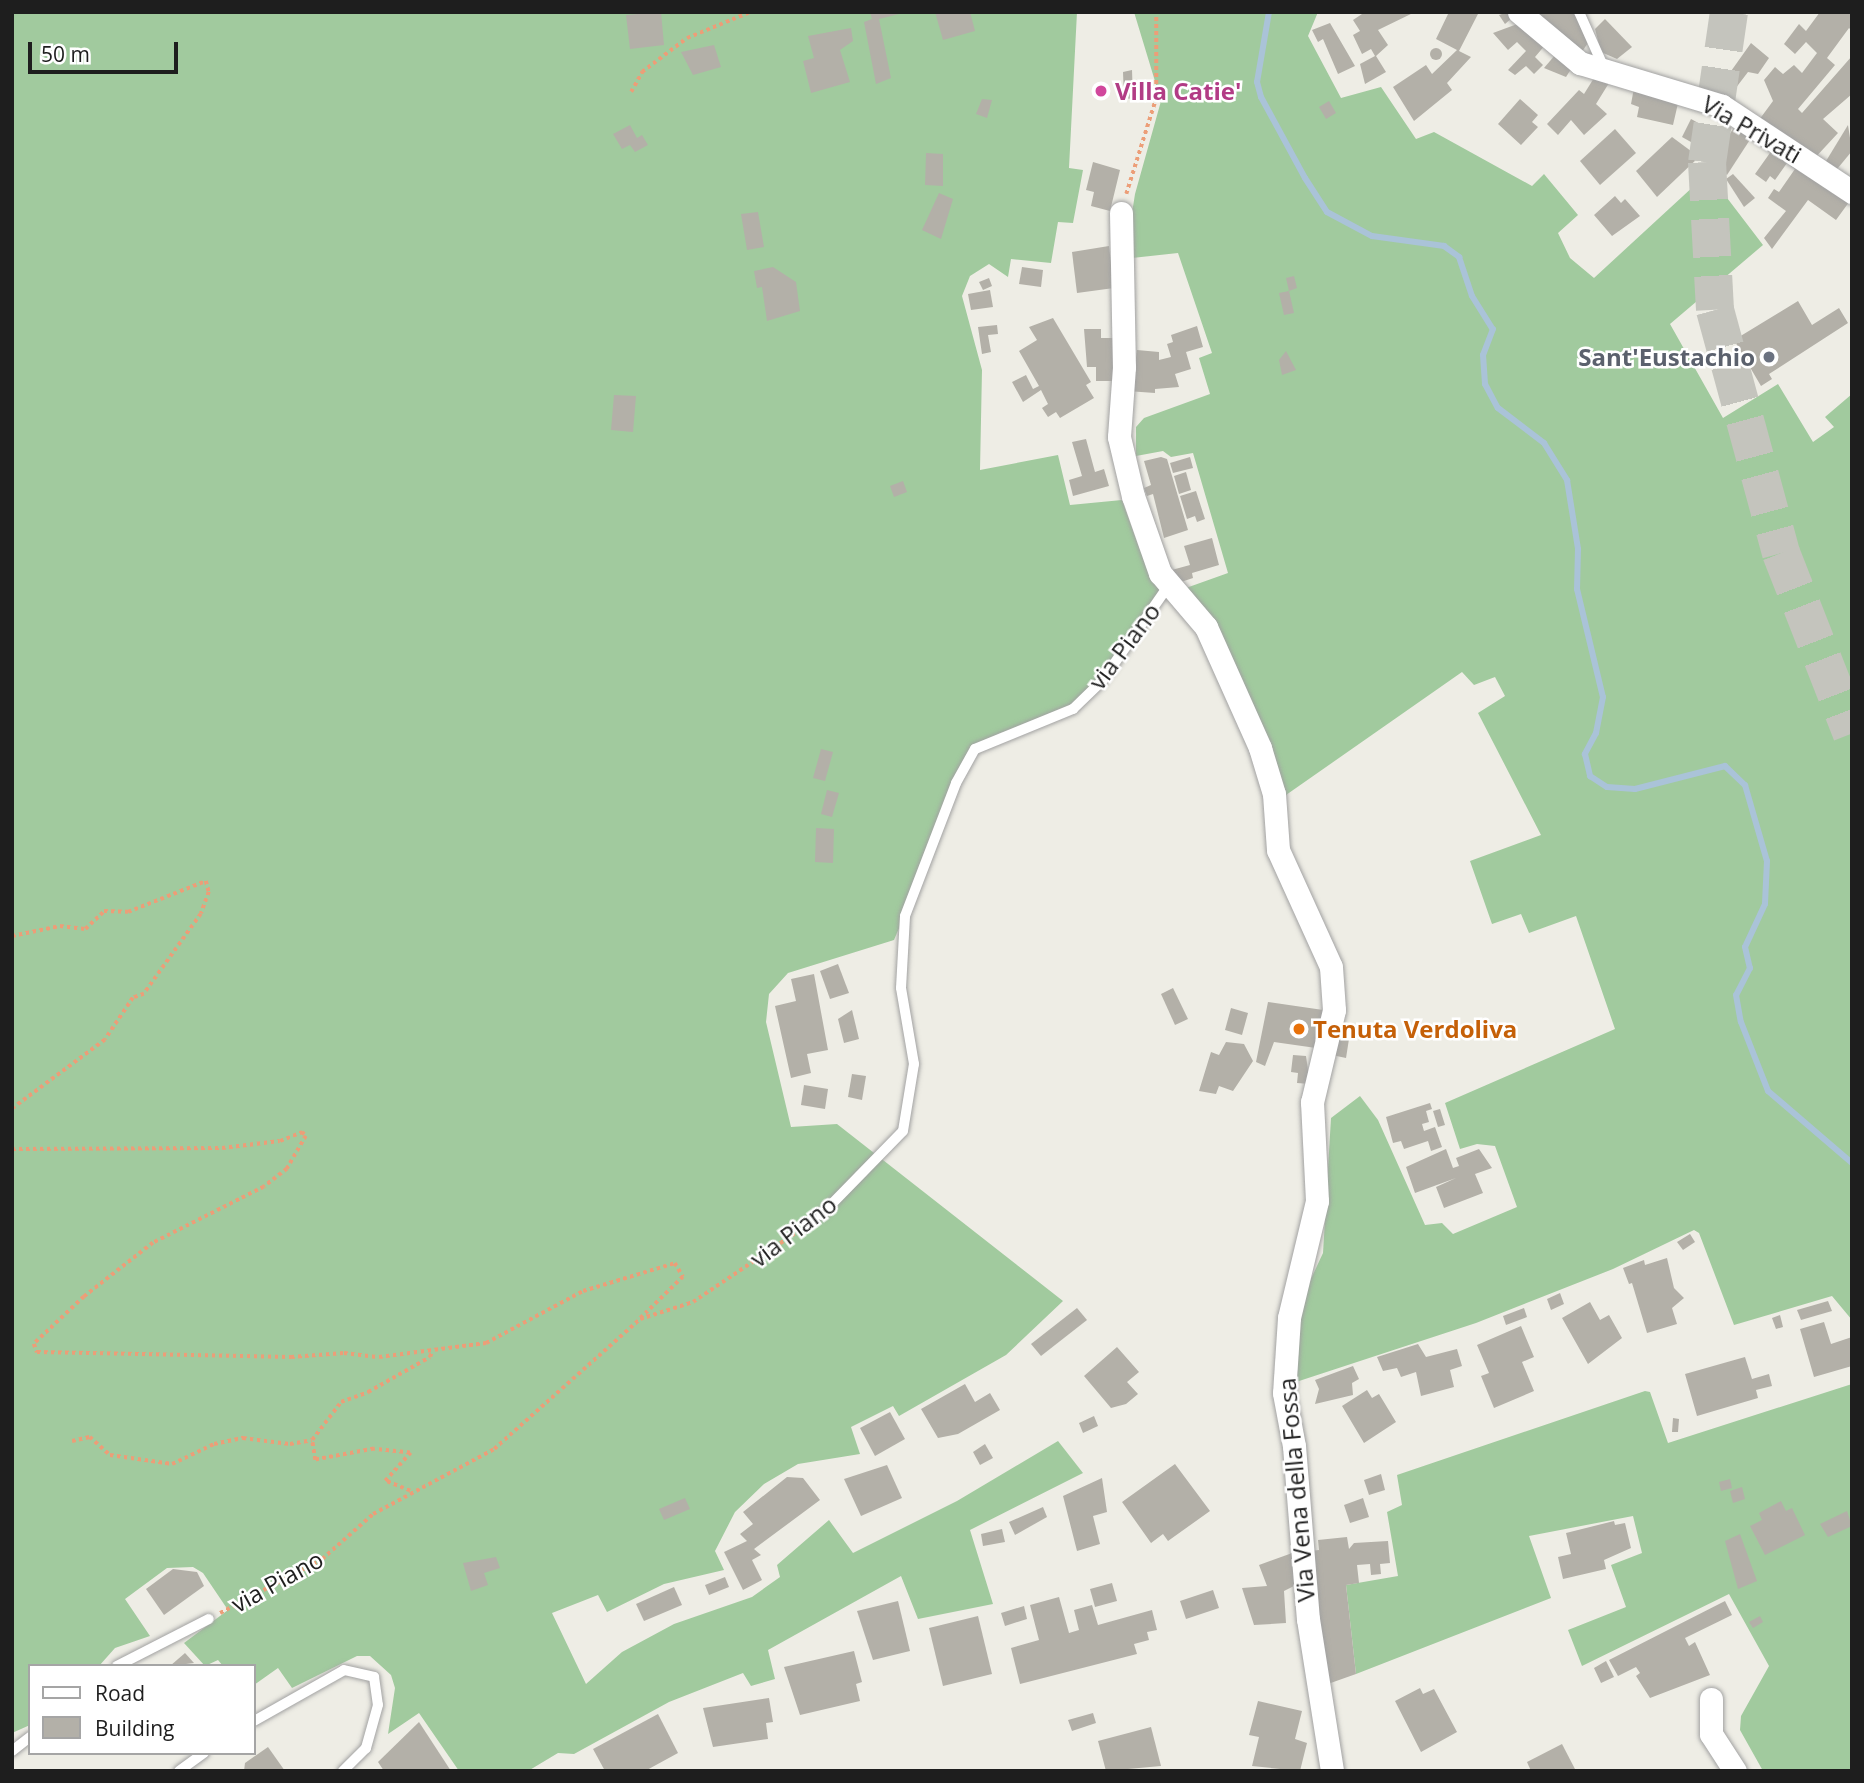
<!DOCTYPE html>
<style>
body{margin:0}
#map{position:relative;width:1864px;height:1783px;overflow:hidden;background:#eeede5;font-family:"Open Sans",sans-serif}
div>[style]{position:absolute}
.forest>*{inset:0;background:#a1ca9e}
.stream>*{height:6px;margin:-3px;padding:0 3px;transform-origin:3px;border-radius:3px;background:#aac3d8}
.building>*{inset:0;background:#b3b0a8}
.round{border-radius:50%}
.highway-tunnel>*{height:38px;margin-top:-19px;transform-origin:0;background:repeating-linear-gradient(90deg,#c4c4bd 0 38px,transparent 0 57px)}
.path>*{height:3.5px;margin-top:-1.75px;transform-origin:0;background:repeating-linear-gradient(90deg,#ec9e78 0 3.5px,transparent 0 7px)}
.roads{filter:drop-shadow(0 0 2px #a2a2a2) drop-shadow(0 0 2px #a2a2a2)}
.lane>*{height:10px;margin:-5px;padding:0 5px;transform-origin:5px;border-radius:5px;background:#fff}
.street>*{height:23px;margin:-11.5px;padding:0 11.5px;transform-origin:11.5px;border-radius:11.5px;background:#fff}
.dots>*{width:19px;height:19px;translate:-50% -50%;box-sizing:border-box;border:4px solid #fff;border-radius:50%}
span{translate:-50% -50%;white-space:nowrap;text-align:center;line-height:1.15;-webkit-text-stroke:5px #fff;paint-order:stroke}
.hotel-label{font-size:24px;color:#b23c85;font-weight:700}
.left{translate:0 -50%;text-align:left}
.street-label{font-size:24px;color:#1e1e1e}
.worship-label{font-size:24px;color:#5b616d;font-weight:700}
.right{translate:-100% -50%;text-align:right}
.food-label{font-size:24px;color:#c56008;font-weight:700}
.frame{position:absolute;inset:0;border:14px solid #1e1e1e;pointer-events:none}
.legend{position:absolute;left:28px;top:1664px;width:228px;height:91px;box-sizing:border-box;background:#fff;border:2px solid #a5a5a5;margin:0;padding:9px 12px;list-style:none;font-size:21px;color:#1e1e1e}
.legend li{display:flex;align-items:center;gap:14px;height:35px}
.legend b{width:35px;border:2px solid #a5a5a5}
.scale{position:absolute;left:28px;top:42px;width:150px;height:32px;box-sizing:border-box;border:4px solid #1e1e1e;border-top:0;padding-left:9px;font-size:21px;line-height:24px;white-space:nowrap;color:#1e1e1e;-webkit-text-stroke:5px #fff;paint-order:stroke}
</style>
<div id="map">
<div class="forest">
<div style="clip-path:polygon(12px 12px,1077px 12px,1069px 168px,1083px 170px,1073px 223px,1058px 222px,1051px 263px,1011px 259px,1008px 277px,989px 264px,970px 276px,962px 296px,982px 370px,980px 470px,1058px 455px,1070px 505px,1122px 500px,1141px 553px,1169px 585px,1098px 689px,1045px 722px,1000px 733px,975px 749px,894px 940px,788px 973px,769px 994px,766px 1022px,791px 1127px,837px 1124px,1063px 1301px,1006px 1355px,899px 1416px,893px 1406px,851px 1427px,860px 1454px,798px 1464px,764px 1484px,735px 1512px,715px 1551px,724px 1570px,664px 1584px,607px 1612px,598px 1595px,552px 1613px,586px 1684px,622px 1652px,674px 1624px,752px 1597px,780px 1577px,777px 1565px,829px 1520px,853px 1553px,957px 1501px,1058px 1441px,1083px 1473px,970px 1530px,993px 1604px,918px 1619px,901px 1576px,768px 1650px,775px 1679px,751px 1686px,743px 1673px,669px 1702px,574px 1754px,558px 1753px,528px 1771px,459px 1771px,419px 1713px,388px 1734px,395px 1688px,391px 1675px,370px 1656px,357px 1656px,292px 1688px,278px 1668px,254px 1685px,254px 1666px,223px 1666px,218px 1660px,205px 1666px,184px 1643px,228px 1610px,203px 1573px,193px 1567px,167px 1568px,125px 1599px,150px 1636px,115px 1648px,99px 1666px,30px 1666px,30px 1725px,12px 1733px)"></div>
<div style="clip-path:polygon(1134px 12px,1318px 12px,1308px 36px,1341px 98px,1381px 87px,1416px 139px,1434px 132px,1532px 186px,1544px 174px,1578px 215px,1558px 233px,1570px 258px,1594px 278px,1708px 173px,1763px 245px,1670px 324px,1723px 418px,1778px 384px,1813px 442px,1834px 427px,1825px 417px,1852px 394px,1852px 1320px,1832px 1296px,1734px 1325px,1699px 1233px,1694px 1230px,1613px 1269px,1476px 1323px,1296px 1382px,1291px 1359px,1303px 1296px,1323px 1253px,1331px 1118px,1360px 1096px,1378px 1120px,1425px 1225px,1442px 1223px,1453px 1234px,1517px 1207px,1495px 1146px,1477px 1144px,1460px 1149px,1445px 1103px,1615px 1029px,1576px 916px,1529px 933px,1521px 914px,1492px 924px,1470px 861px,1541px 835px,1478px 713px,1505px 696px,1495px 677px,1474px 685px,1462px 672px,1286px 795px,1223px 651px,1186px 588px,1228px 573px,1193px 453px,1171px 457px,1163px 451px,1136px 456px,1136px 427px,1144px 418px,1210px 394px,1199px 358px,1212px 353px,1178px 253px,1132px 258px,1129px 232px,1135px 194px,1161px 101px)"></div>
<div style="clip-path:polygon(1852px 1384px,1852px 1771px,1763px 1771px,1740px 1730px,1741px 1716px,1769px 1666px,1729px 1594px,1582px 1666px,1568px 1630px,1626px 1607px,1611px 1565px,1642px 1553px,1633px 1516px,1529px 1536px,1551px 1598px,1356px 1674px,1346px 1585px,1398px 1576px,1387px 1512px,1402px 1505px,1397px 1475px,1645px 1391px,1650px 1392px,1668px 1443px)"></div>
</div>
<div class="stream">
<div style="left:1269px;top:12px;width:71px;rotate:99.7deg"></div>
<div style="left:1257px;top:82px;width:16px;rotate:75deg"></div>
<div style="left:1261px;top:97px;width:92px;rotate:61.5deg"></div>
<div style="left:1305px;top:178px;width:40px;rotate:57.1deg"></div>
<div style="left:1327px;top:212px;width:51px;rotate:28.1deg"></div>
<div style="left:1372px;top:236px;width:73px;rotate:7.9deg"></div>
<div style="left:1444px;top:246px;width:19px;rotate:36deg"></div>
<div style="left:1459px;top:257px;width:41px;rotate:71.6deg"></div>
<div style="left:1472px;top:296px;width:39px;rotate:58deg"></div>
<div style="left:1493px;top:329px;width:28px;rotate:111deg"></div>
<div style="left:1483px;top:355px;width:29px;rotate:86deg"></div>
<div style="left:1485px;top:384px;width:27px;rotate:62deg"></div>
<div style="left:1498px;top:408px;width:58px;rotate:37.3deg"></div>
<div style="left:1544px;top:443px;width:44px;rotate:58.1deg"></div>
<div style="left:1567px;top:480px;width:70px;rotate:80.9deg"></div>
<div style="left:1578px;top:549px;width:40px;rotate:91.4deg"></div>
<div style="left:1577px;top:589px;width:111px;rotate:76.5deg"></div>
<div style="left:1603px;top:697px;width:37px;rotate:101deg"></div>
<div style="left:1596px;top:733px;width:24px;rotate:118deg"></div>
<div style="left:1585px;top:754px;width:23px;rotate:77deg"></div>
<div style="left:1590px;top:776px;width:20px;rotate:33deg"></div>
<div style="left:1607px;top:787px;width:28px;rotate:4deg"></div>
<div style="left:1635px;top:789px;width:93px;rotate:-14.3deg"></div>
<div style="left:1725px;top:766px;width:28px;rotate:44deg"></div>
<div style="left:1745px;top:785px;width:79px;rotate:73.9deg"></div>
<div style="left:1767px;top:861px;width:43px;rotate:92.7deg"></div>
<div style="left:1765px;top:904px;width:47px;rotate:114.9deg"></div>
<div style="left:1745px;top:947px;width:22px;rotate:77deg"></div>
<div style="left:1750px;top:968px;width:30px;rotate:117deg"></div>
<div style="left:1736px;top:995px;width:27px;rotate:80deg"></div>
<div style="left:1741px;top:1022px;width:74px;rotate:68.6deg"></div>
<div style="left:1768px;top:1091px;width:111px;rotate:40.6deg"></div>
</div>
<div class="building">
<div style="clip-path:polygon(661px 12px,664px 45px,630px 49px,626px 15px)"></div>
<div style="clip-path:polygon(870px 12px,903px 13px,879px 19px,891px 78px,876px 84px,864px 22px,872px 19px)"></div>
<div style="clip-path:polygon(935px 12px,970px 12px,975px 31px,943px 40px)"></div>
<div style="clip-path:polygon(1365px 12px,1415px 12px,1378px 30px,1388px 45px,1376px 56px,1386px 72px,1365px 84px,1360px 64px,1375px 56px,1371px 49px,1362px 54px,1353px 35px,1360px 31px,1353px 20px)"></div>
<div style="clip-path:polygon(1449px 12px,1479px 12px,1459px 51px,1471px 57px,1447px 83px,1452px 90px,1414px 121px,1393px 87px,1426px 65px,1432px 74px,1457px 50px,1436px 39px)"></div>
<div style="clip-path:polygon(1508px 12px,1512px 18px,1505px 24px,1499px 15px)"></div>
<div style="clip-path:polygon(1525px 12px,1573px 12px,1590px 40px,1579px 56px)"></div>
<div style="clip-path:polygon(1820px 12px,1852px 12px,1852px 31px,1849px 28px,1827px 58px,1835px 65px,1798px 109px,1802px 113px,1852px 56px,1852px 94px,1823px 119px,1838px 133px,1813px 160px,1759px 120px,1773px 101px,1764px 80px,1775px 67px,1783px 74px,1794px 65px,1802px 73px,1817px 53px,1806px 42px,1795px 54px,1784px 44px,1799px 24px,1806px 31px)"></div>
<div style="clip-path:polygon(1605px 19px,1632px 47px,1617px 59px,1601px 52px,1595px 29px)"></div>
<div style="clip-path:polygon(1330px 23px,1355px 66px,1338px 74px,1323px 39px,1318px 42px,1312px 30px)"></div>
<div style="clip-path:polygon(1520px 23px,1546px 44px,1535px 57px,1543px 65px,1534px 74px,1526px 66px,1515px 75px,1508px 70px,1526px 51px,1517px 42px,1508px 50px,1493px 33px)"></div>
<div style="clip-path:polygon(851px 28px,853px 41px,840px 50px,850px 82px,811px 93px,803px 61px,814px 58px,808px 36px)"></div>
<div style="clip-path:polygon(1751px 43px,1769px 58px,1758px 74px,1748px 72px,1735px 89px,1724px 81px)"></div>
<div style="clip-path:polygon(714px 45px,721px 67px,693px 75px,681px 52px)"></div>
<div class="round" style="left:1430px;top:48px;width:12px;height:12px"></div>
<div style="clip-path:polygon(1556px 54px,1573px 66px,1566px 77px,1544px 68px)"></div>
<div style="clip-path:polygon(1132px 70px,1133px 99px,1124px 98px,1123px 72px)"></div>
<div style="clip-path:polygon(1594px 78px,1609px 83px,1596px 104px,1607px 114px,1584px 135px,1571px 120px,1558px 135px,1547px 124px,1579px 90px,1584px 94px)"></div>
<div style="clip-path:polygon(1634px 88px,1679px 99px,1673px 125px,1637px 117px,1639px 107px,1631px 104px)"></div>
<div style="clip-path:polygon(982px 99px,992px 100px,987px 118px,976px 114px)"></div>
<div style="clip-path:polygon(1520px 99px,1538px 115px,1532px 122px,1538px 127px,1521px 145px,1498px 124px)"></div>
<div style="clip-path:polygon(1329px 101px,1336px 113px,1326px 119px,1319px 107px)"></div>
<div style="clip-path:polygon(1691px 119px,1717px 133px,1707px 151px,1682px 137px)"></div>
<div style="clip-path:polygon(1738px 122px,1755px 132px,1727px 175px,1710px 162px)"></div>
<div style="clip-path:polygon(630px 125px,637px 138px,642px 135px,648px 145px,635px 152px,630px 145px,622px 149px,613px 134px)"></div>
<div style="clip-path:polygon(1848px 125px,1852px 151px,1833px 174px,1823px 166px)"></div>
<div style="clip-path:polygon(1615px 129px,1636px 153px,1600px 185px,1580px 161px)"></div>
<div style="clip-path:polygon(1672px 137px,1699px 157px,1657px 197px,1636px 171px)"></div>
<div style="clip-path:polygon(1777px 143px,1852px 198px,1836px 220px,1808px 200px,1772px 249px,1764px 238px,1786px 211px,1768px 198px,1774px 189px,1779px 192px,1795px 169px,1787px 163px,1775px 180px,1770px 176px,1766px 182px,1755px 174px)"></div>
<div style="clip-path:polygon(926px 153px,943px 154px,943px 186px,925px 185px)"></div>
<div style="clip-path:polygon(1093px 162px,1120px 170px,1110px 211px,1091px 206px,1094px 192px,1086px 190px)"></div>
<div style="clip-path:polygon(1733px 174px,1755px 198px,1744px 207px,1726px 179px)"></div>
<div style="clip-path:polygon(939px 193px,953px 199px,941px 239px,922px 230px)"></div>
<div style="clip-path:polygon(1615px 196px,1621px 203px,1625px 199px,1640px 216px,1612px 236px,1594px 215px)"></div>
<div style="clip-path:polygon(758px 212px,764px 247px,747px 250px,741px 214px)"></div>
<div style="clip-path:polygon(1109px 246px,1114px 288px,1077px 293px,1072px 252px)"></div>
<div style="clip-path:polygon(773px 267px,796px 282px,800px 311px,767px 321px,762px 287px,757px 288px,754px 271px)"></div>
<div style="clip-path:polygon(1022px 267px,1043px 270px,1041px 287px,1019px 284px)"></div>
<div style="clip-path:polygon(1294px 276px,1297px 288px,1289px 291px,1294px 313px,1284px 315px,1279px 293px,1289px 291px,1286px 278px)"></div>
<div style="clip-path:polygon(989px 278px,992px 286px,983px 290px,979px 282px)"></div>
<div style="clip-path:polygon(990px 290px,993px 307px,971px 310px,968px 294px)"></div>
<div style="clip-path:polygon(1798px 301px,1812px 325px,1839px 308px,1848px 323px,1769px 374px,1772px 379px,1761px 386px,1734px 340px)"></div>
<div style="clip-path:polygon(1053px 318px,1091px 382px,1086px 385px,1094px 398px,1060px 418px,1056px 412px,1048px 417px,1042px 408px,1048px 404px,1041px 390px,1023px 402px,1012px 382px,1026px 375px,1033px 389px,1039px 386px,1019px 351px,1037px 340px,1029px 327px)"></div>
<div style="clip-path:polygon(997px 325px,998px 334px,988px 335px,991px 352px,982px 354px,978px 327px)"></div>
<div style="clip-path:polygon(1197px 326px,1203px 347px,1186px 352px,1191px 369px,1175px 374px,1179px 387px,1155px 389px,1155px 393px,1127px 391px,1130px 365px,1135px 365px,1137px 350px,1159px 352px,1159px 360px,1171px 357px,1167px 344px,1173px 342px,1171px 335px)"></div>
<div style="clip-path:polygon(1084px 329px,1101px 329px,1101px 338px,1116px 338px,1116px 381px,1096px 381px,1096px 367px,1087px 367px)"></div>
<div style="clip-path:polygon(1286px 351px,1296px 370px,1282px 375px,1279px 360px)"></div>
<div style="clip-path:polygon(614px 395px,636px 396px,633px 432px,611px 430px)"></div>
<div style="clip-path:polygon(1086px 439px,1095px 472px,1104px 469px,1109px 486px,1073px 496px,1069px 480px,1082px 476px,1072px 442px)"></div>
<div style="clip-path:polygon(1161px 457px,1167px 459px,1188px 530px,1164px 538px,1153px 494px,1147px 496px,1144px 488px,1151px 485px,1144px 461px)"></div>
<div style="clip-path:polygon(1190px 457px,1193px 468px,1173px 473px,1170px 463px)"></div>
<div style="clip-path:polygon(1186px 472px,1191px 490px,1179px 494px,1174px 476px)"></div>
<div style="clip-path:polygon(903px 481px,907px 492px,894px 497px,890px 486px)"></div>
<div style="clip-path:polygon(1196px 491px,1205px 519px,1197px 522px,1195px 516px,1187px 519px,1180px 496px)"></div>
<div style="clip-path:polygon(1212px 538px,1219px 565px,1192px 573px,1193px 578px,1178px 583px,1168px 571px,1190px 565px,1184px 546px)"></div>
<div style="clip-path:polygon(821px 749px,833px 752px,825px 781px,813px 778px)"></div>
<div style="clip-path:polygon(827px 790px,839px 793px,832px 817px,821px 814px)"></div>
<div style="clip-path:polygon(816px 828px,834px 829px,833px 863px,815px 862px)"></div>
<div style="clip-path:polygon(838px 964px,849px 993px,830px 999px,820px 971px)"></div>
<div style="clip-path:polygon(814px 974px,828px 1050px,807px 1054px,811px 1073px,791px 1078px,775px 1006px,796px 1001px,791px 979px)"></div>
<div style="clip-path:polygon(1173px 988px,1188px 1019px,1175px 1025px,1161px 994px)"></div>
<div style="clip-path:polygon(1268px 1002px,1330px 1011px,1323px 1049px,1274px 1042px,1265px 1066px,1256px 1062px)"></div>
<div style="clip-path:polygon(1231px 1008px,1248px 1013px,1242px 1035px,1225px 1030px)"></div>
<div style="clip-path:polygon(852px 1010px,859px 1039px,844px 1043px,838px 1019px)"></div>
<div style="clip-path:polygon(1335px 1037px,1349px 1039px,1346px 1058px,1332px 1055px)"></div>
<div style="clip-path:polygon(1226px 1042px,1244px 1044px,1253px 1061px,1233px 1091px,1219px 1086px,1216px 1094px,1199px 1091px,1211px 1052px,1219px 1055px)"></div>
<div style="clip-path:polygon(1293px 1055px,1306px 1056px,1310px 1084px,1297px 1083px,1298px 1073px,1291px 1072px)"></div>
<div style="clip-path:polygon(852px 1074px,866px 1076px,862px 1100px,848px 1097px)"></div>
<div style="clip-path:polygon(804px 1085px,828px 1089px,825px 1109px,801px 1105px)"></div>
<div style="clip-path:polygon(1430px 1103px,1432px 1109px,1426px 1111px,1429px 1122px,1422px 1124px,1424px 1131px,1435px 1127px,1442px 1147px,1431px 1151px,1428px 1141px,1404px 1149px,1401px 1141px,1393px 1143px,1386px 1117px)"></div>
<div style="clip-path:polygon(1440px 1109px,1445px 1125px,1438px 1127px,1433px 1111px)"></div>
<div style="clip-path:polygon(1446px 1149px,1453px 1168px,1459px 1166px,1456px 1158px,1479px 1149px,1492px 1168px,1475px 1174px,1483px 1193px,1444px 1208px,1436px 1187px,1456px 1178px,1415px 1193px,1406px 1167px)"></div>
<div style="clip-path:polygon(1690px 1234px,1695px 1242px,1683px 1250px,1677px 1242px)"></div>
<div style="clip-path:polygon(1667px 1258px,1674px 1288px,1684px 1298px,1672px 1308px,1677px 1324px,1647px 1333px,1632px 1283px,1629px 1284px,1623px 1268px,1644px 1260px,1645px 1265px)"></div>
<div style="clip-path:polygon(1560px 1293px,1564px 1304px,1551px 1310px,1547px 1299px)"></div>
<div style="clip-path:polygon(1828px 1301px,1832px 1311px,1801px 1320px,1797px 1310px)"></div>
<div style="clip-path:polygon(1590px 1302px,1600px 1320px,1609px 1315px,1622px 1338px,1588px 1364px,1562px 1318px)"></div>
<div style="clip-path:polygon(1077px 1308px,1087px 1320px,1041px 1356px,1031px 1344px)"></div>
<div style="clip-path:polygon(1524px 1308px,1527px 1317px,1506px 1325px,1503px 1316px)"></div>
<div style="clip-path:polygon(1780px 1315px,1783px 1327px,1776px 1329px,1772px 1318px)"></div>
<div style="clip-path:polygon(1824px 1322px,1831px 1344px,1852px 1337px,1852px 1366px,1814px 1377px,1800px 1329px)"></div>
<div style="clip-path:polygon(1521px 1326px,1534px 1357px,1522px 1362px,1534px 1391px,1494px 1408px,1481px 1376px,1489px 1373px,1477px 1345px)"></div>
<div style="clip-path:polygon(1418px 1344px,1426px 1357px,1457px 1349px,1462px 1366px,1450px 1370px,1454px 1387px,1421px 1396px,1416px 1372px,1401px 1377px,1397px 1368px,1383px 1371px,1377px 1357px)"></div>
<div style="clip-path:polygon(1117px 1347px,1139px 1372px,1127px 1382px,1138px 1394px,1126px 1404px,1111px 1408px,1084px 1376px)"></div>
<div style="clip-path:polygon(1745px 1357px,1752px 1379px,1769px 1374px,1772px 1386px,1756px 1390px,1758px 1398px,1697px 1416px,1685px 1374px)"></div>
<div style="clip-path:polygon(1353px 1366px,1359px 1379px,1352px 1383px,1353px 1395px,1315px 1404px,1319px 1389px,1315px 1380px)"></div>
<div style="clip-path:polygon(965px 1384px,975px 1402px,990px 1393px,1000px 1410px,958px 1434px,938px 1438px,921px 1409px)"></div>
<div style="clip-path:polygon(1367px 1390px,1372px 1398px,1379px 1394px,1396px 1422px,1364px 1443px,1342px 1406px)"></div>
<div style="clip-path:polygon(890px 1412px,905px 1439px,875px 1456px,860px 1428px)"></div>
<div style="clip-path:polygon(1094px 1416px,1098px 1426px,1083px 1433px,1079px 1423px)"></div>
<div style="clip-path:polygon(1673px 1418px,1679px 1419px,1678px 1432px,1672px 1432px)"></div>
<div style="clip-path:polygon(985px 1444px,993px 1458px,980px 1465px,973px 1452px)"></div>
<div style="clip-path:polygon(1175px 1464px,1210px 1511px,1168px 1541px,1163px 1534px,1151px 1543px,1122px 1502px)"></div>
<div style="clip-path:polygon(887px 1465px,902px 1498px,861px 1516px,844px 1479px)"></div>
<div style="clip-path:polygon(1381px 1474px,1385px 1490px,1369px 1495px,1364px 1480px)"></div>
<div style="clip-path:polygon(787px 1477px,803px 1478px,820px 1500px,754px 1549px,761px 1555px,752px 1560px,762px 1580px,743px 1590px,724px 1552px,747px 1541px,740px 1534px,753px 1524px,743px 1512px)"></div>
<div style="clip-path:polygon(1102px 1478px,1107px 1512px,1093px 1516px,1100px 1544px,1077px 1551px,1063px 1496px)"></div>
<div style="clip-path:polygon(1730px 1479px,1732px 1488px,1721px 1491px,1719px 1482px)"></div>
<div style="clip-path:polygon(1742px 1487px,1745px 1499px,1733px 1503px,1730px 1491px)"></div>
<div style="clip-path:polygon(685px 1498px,690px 1509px,664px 1520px,659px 1509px)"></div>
<div style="clip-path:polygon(1363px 1498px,1369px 1517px,1350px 1523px,1344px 1505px)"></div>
<div style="clip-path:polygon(1781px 1501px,1786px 1511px,1792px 1508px,1805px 1535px,1765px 1555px,1750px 1526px,1762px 1520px,1759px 1513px)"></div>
<div style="clip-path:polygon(1043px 1507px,1047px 1517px,1015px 1535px,1009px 1522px)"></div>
<div style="clip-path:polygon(1847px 1511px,1852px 1526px,1828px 1537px,1820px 1524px)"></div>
<div style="clip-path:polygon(1614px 1521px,1615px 1525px,1625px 1523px,1631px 1548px,1604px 1560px,1606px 1569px,1563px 1579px,1558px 1557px,1571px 1554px,1566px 1533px)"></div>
<div style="clip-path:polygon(1002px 1529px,1005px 1542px,983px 1546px,981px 1534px)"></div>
<div style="clip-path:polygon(1740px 1534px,1757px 1581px,1738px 1589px,1725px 1541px)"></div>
<div style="clip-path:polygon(1347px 1537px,1349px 1549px,1354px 1543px,1388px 1541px,1390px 1563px,1380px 1564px,1381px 1574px,1371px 1575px,1370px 1564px,1357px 1565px,1359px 1583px,1346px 1585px,1356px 1674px,1325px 1685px,1310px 1551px,1319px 1550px,1318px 1540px)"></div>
<div style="clip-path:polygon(1295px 1552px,1298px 1584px,1284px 1591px,1286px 1623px,1254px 1625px,1242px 1588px,1267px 1586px,1259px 1565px)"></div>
<div style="clip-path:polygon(496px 1557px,500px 1568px,484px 1573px,488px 1585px,471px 1591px,463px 1563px)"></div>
<div style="clip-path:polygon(173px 1569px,197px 1572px,204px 1586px,164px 1615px,146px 1589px)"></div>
<div style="clip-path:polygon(725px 1577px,729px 1587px,709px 1595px,705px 1585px)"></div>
<div style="clip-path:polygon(1112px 1583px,1117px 1601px,1095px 1607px,1090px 1589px)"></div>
<div style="clip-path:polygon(674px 1587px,682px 1605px,644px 1621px,636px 1604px)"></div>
<div style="clip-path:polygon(1213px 1590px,1219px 1608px,1186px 1619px,1180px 1601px)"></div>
<div style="clip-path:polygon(1059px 1597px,1069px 1633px,1079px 1630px,1074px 1610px,1092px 1605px,1098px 1625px,1152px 1610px,1157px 1630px,1147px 1632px,1149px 1640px,1134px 1644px,1137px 1654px,1020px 1684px,1011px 1648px,1039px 1640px,1030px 1605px)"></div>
<div style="clip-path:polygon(898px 1601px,910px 1651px,873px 1660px,857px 1611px)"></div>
<div style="clip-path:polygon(1725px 1601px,1732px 1615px,1685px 1638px,1689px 1646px,1695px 1642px,1710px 1675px,1650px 1698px,1636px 1676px,1640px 1673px,1636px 1667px,1618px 1676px,1609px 1660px)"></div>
<div style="clip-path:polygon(1024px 1606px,1027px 1619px,1005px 1626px,1001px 1613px)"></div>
<div style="clip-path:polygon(978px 1616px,992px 1674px,943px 1686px,929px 1628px)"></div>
<div style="clip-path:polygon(1760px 1616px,1763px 1622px,1753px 1628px,1749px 1622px)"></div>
<div style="clip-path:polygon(854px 1651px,862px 1682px,856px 1684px,860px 1701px,800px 1715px,784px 1667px)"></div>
<div style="clip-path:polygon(185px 1653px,194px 1663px,170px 1666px)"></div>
<div style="clip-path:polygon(1606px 1661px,1614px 1677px,1601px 1683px,1594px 1668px)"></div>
<div style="clip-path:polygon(1420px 1688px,1423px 1694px,1434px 1689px,1457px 1732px,1421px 1752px,1395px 1701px)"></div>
<div style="clip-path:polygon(769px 1698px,773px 1722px,766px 1723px,768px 1739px,713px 1747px,703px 1708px)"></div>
<div style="clip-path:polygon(1258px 1701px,1302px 1711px,1295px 1739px,1307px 1743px,1300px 1771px,1252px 1766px,1259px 1737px,1249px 1735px)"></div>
<div style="clip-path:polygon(1093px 1713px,1096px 1723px,1072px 1731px,1068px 1720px)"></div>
<div style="clip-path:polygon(658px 1714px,678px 1753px,645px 1771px,605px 1771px,593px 1749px)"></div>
<div style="clip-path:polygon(419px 1722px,451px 1771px,384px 1771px,378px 1762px)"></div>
<div style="clip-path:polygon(1151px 1727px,1161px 1766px,1106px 1771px,1098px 1741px)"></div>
<div style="clip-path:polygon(1562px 1744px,1576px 1771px,1531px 1771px,1527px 1762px)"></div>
<div style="clip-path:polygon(268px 1747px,285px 1771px,244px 1771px,245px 1763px)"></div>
</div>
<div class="highway-tunnel">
<div style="left:1729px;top:12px;width:152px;rotate:98.3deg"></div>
<div style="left:1707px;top:162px;width:148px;rotate:86.9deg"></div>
<div style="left:1715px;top:310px;width:252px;rotate:74.8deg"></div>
<div style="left:1781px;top:553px;width:194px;rotate:68.6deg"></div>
</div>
<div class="path">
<div style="left:631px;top:92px;width:23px;rotate:-61deg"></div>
<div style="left:642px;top:72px;width:56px;rotate:-37.1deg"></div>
<div style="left:687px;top:38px;width:68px;rotate:-22.4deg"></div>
<div style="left:1126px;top:194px;width:101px;rotate:-72.6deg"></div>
<div style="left:1156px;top:98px;width:86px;rotate:-90deg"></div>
<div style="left:12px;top:936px;width:49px;rotate:-11.8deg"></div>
<div style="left:60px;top:926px;width:25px;rotate:7deg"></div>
<div style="left:85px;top:929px;width:26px;rotate:-43deg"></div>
<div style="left:104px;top:911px;width:24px;rotate:2deg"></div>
<div style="left:128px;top:912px;width:84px;rotate:-21.7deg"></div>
<div style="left:206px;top:881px;width:11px;rotate:75deg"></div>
<div style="left:209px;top:892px;width:23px;rotate:110deg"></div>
<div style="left:201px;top:914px;width:98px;rotate:125.5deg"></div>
<div style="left:144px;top:994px;width:12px;rotate:160deg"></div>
<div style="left:133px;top:998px;width:50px;rotate:123.7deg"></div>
<div style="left:105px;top:1040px;width:116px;rotate:143.4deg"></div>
<div style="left:12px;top:1149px;width:210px;rotate:-0.3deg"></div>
<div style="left:222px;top:1148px;width:58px;rotate:-6.9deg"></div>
<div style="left:280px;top:1141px;width:24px;rotate:-22deg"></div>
<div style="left:302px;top:1132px;width:6px;rotate:45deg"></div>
<div style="left:306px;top:1136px;width:38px;rotate:120deg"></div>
<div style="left:287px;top:1169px;width:29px;rotate:142deg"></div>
<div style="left:264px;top:1187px;width:124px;rotate:153.2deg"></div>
<div style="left:153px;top:1243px;width:88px;rotate:142deg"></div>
<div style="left:84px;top:1297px;width:69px;rotate:136.8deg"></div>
<div style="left:34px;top:1344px;width:9px;rotate:69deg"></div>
<div style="left:37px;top:1352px;width:254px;rotate:1.1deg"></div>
<div style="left:291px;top:1357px;width:53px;rotate:-4.3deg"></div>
<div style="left:344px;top:1353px;width:35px;rotate:7deg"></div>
<div style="left:379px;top:1357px;width:108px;rotate:-7.5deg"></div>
<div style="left:486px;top:1343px;width:110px;rotate:-28.2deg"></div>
<div style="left:583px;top:1291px;width:96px;rotate:-16.9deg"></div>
<div style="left:675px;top:1263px;width:16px;rotate:60deg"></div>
<div style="left:683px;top:1277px;width:60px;rotate:135.7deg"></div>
<div style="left:72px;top:1441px;width:18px;rotate:-13deg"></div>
<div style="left:90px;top:1437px;width:27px;rotate:42deg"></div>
<div style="left:110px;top:1455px;width:63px;rotate:8.3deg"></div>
<div style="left:172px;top:1464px;width:47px;rotate:-25.5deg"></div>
<div style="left:214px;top:1444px;width:30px;rotate:-12deg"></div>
<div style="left:243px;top:1438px;width:47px;rotate:7.3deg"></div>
<div style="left:290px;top:1444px;width:22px;rotate:-10deg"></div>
<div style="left:410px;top:1491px;width:27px;rotate:-158deg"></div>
<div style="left:385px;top:1481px;width:38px;rotate:-48deg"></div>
<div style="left:410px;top:1453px;width:36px;rotate:-174deg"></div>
<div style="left:374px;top:1449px;width:60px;rotate:169.4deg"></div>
<div style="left:315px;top:1460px;width:20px;rotate:-99deg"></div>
<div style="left:312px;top:1440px;width:48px;rotate:-52.7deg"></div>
<div style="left:341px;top:1402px;width:29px;rotate:-20deg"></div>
<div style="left:368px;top:1392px;width:71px;rotate:-29.4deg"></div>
<div style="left:430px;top:1357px;width:7px;rotate:-74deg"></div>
<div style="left:220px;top:1613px;width:115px;rotate:-27.9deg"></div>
<div style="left:322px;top:1559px;width:68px;rotate:-41.4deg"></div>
<div style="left:373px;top:1514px;width:137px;rotate:-28.2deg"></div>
<div style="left:494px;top:1449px;width:195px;rotate:-41.7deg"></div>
<div style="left:640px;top:1319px;width:56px;rotate:-17.8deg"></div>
<div style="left:693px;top:1302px;width:141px;rotate:-34deg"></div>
</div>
<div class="roads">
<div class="lane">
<div style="left:1579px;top:12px;width:61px;rotate:65.9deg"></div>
<div style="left:821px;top:1215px;width:117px;rotate:-45.7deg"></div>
<div style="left:903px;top:1131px;width:68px;rotate:-80.7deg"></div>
<div style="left:914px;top:1064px;width:77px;rotate:-99.7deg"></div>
<div style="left:901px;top:988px;width:72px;rotate:-86.8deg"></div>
<div style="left:905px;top:916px;width:142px;rotate:-69deg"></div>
<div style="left:956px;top:783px;width:39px;rotate:-61deg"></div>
<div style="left:975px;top:749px;width:106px;rotate:-22.2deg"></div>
<div style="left:1073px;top:709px;width:40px;rotate:-44deg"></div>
<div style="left:1102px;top:681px;width:117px;rotate:-55.1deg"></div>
<div style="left:117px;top:1666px;width:103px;rotate:-27.1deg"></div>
<div style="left:254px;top:1721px;width:103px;rotate:-29.5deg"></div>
<div style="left:344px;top:1670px;width:31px;rotate:13deg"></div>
<div style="left:374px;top:1677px;width:28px;rotate:82deg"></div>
<div style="left:378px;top:1705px;width:45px;rotate:105.6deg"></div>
<div style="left:366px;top:1748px;width:33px;rotate:135deg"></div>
<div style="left:12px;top:1751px;width:23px;rotate:-38deg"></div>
<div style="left:179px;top:1771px;width:31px;rotate:-36deg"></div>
</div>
<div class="street">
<div style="left:1519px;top:12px;width:80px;rotate:39.9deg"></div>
<div style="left:1580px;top:63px;width:148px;rotate:16.8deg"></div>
<div style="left:1722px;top:106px;width:156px;rotate:33.5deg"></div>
<div style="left:1121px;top:213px;width:154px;rotate:88.9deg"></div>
<div style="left:1124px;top:367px;width:70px;rotate:94.1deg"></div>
<div style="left:1119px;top:437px;width:61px;rotate:76.7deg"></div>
<div style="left:1133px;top:496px;width:82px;rotate:70.7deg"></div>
<div style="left:1160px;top:573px;width:71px;rotate:49.6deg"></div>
<div style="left:1206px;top:627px;width:133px;rotate:65.9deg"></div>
<div style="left:1260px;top:748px;width:48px;rotate:73.1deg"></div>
<div style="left:1274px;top:794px;width:56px;rotate:85.9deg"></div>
<div style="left:1278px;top:850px;width:128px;rotate:65.6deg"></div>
<div style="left:1331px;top:967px;width:43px;rotate:86deg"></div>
<div style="left:1334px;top:1010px;width:95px;rotate:103.4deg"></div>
<div style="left:1312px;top:1102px;width:99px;rotate:87.1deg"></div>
<div style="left:1317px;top:1201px;width:120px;rotate:103.5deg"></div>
<div style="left:1289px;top:1318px;width:75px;rotate:93.8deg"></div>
<div style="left:1284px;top:1393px;width:54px;rotate:79.3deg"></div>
<div style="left:1294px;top:1446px;width:174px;rotate:85.4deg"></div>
<div style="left:1308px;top:1619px;width:154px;rotate:81deg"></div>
<div style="left:1711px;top:1699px;width:35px;rotate:90deg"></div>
<div style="left:1711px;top:1734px;width:44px;rotate:57deg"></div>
</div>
</div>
<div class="dots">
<div style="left:1101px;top:91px;background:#d1479c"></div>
<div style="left:1769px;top:357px;background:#6b7280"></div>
<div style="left:1299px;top:1029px;background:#e8710a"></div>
</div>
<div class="hotel-label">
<span class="left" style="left:1115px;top:91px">Villa Catie'</span>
</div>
<div class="street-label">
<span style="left:1752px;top:129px;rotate:30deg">Via Privati</span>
<span style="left:1124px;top:646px;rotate:-53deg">via Piano</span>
<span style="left:793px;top:1231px;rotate:-37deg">via Piano</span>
<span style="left:1296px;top:1490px;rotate:-95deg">Via Vena della Fossa</span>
<span style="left:277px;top:1581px;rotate:-29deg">via Piano</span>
</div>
<div class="worship-label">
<span class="right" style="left:1755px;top:357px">Sant'Eustachio</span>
</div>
<div class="food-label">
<span class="left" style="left:1313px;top:1029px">Tenuta Verdoliva</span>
</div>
<div class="frame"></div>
<ul class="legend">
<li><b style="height:9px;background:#fff"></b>Road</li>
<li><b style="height:19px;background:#b3b0a8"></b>Building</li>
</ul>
<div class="scale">50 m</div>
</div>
